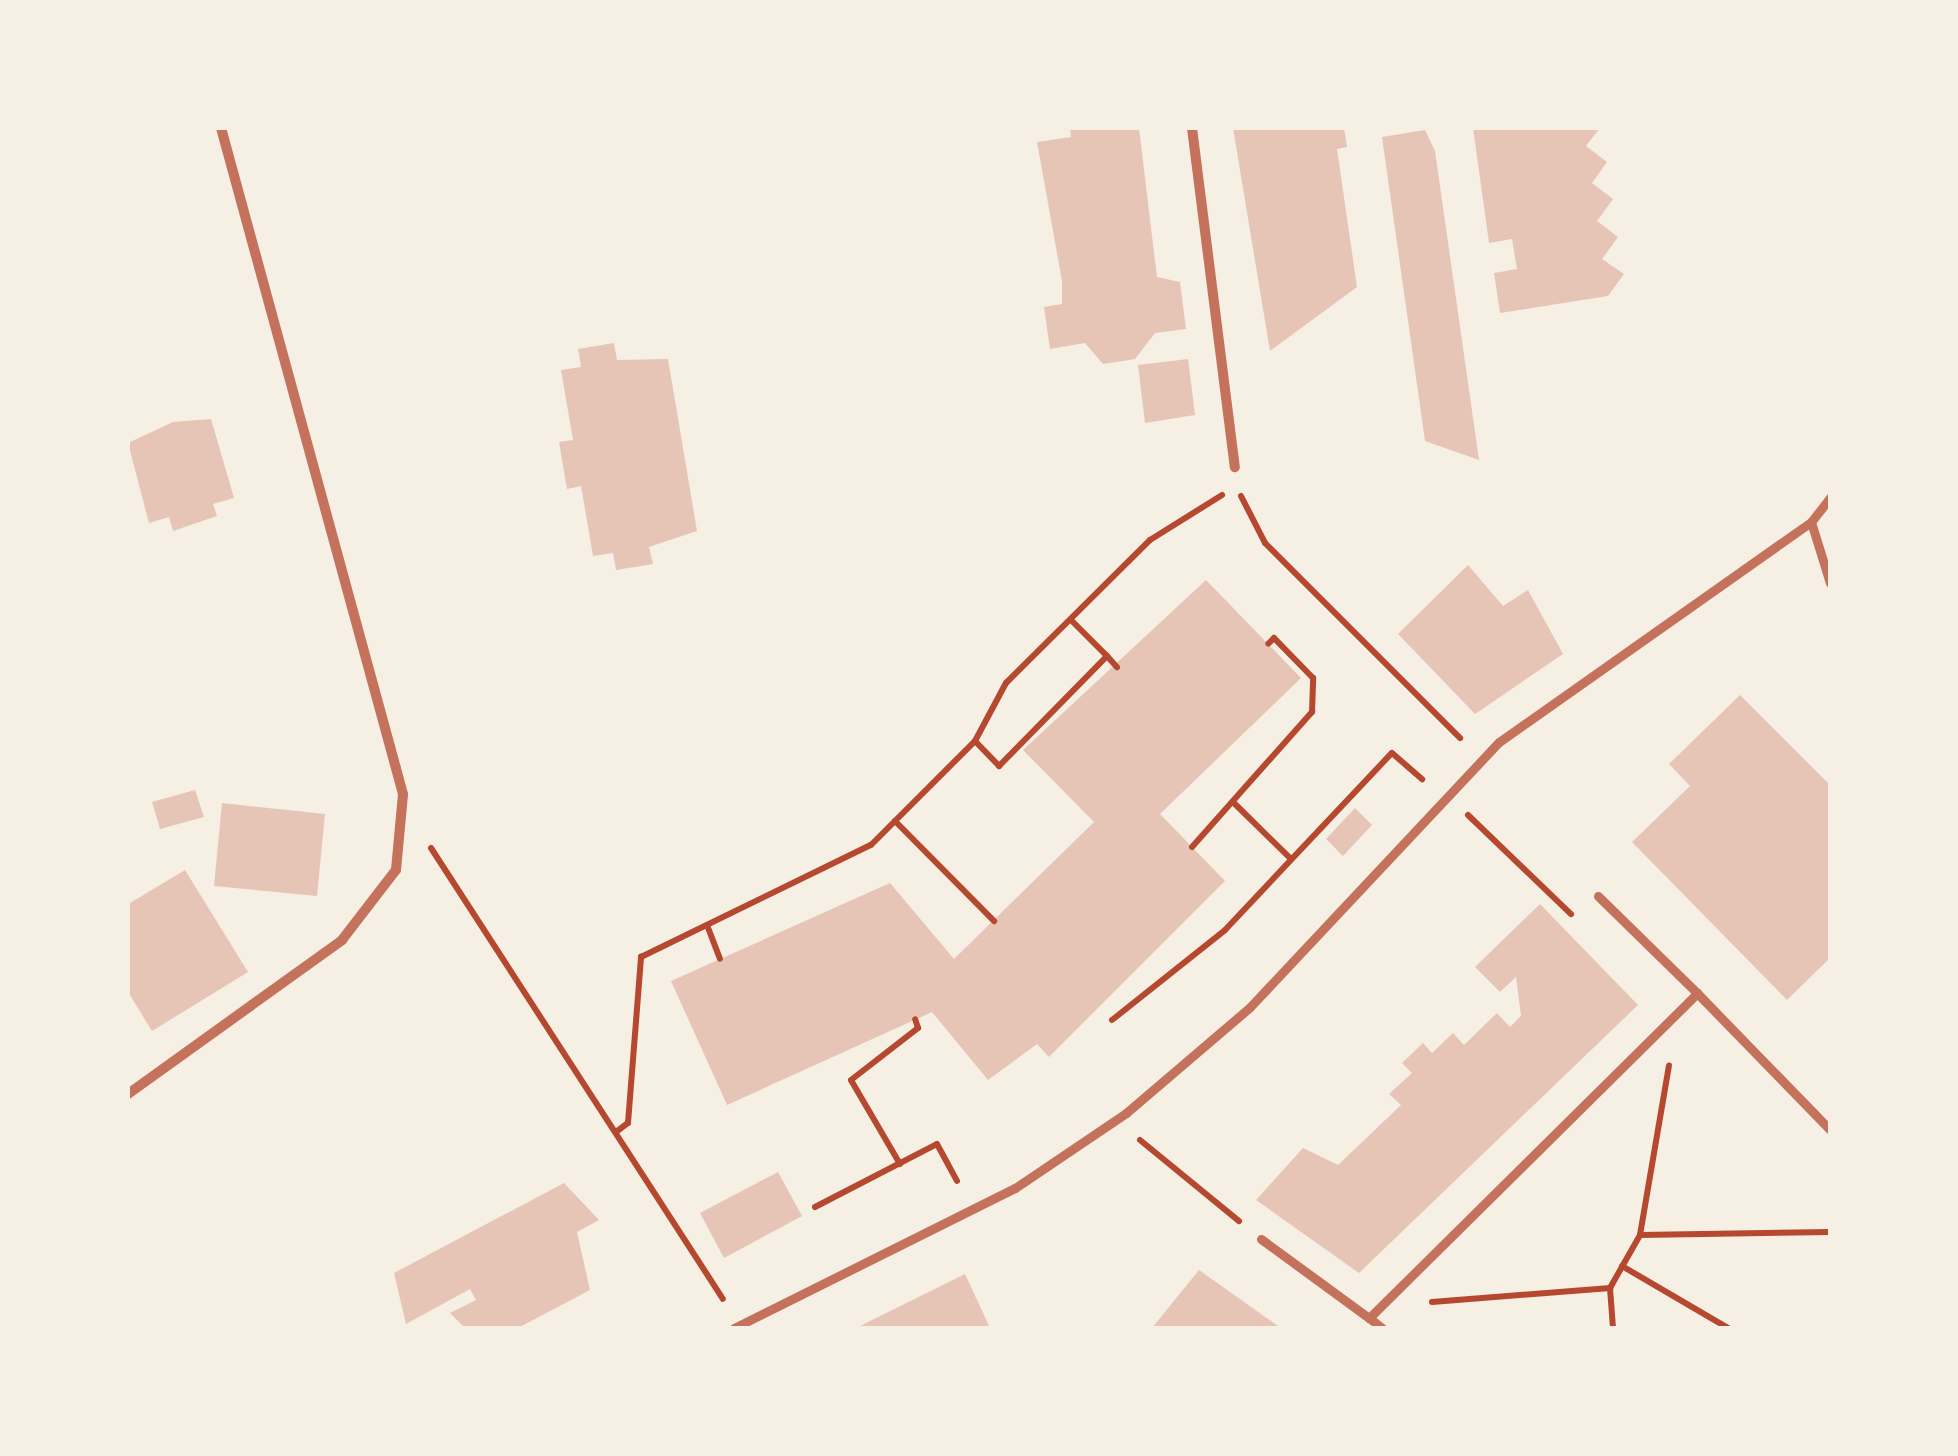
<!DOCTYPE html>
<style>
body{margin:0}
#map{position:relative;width:1958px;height:1456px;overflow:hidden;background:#f6efe4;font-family:"IBM Plex Sans",sans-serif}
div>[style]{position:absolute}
.building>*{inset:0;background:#e6c5b7}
.path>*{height:6px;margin:-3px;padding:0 3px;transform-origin:3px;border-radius:3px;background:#b5482f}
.pedestrian>*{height:9px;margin:-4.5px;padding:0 4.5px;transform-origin:4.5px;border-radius:4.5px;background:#c5725c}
.minor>*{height:10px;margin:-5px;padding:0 5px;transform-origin:5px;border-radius:5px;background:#c5725c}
span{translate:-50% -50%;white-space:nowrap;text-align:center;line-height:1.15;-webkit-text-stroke:8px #f6efe4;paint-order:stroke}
.frame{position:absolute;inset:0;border:130px solid #f6efe4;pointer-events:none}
</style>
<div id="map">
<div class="building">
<div style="clip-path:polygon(1070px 128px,1139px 128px,1157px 277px,1180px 282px,1186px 329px,1155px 333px,1135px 359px,1103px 364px,1085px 343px,1050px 349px,1044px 307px,1062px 304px,1062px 281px,1037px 142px,1071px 137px)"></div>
<div style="clip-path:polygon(1233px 128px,1344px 128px,1347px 147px,1337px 149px,1357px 287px,1270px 351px)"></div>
<div style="clip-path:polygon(1473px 128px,1600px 128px,1586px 146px,1607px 162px,1592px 183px,1613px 199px,1597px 221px,1618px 237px,1602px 259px,1624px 274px,1608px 296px,1500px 313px,1494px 273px,1517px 269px,1512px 239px,1489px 243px)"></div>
<div style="clip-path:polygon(1425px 130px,1435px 151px,1479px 460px,1425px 441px,1382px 137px)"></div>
<div style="clip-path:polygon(614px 343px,617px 360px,668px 359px,697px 531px,649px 547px,653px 564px,616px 570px,613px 553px,593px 556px,581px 486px,567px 489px,559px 442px,573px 440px,561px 370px,581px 367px,578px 349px)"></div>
<div style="clip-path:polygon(1188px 359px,1195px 415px,1145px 423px,1138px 365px)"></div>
<div style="clip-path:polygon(211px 419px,234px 498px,213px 504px,217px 516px,173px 531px,169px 517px,149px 523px,128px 443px,173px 422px)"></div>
<div style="clip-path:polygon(1468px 565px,1503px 606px,1528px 590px,1563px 654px,1475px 714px,1398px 634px)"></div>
<div style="clip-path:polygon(1206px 580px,1301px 678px,1160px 814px,1225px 881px,1049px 1057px,1037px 1044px,988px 1080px,932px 1012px,727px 1105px,671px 981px,890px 883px,954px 959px,1094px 822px,1023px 750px)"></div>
<div style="clip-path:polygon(1740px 695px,1830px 785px,1830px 958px,1787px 1000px,1632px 842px,1690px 786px,1669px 764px)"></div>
<div style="clip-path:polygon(195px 790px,204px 817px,160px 829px,152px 802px)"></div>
<div style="clip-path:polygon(222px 803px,325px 814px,317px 896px,214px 886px)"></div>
<div style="clip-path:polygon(1355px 808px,1372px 825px,1343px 856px,1326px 839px)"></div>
<div style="clip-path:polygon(185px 870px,248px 972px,152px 1031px,128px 992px,130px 903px)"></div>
<div style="clip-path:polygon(1540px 904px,1638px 1005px,1359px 1273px,1256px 1200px,1303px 1148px,1338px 1165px,1401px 1105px,1389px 1094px,1412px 1073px,1402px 1063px,1423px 1043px,1432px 1053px,1453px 1033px,1464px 1045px,1497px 1013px,1510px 1027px,1521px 1016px,1516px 977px,1500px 992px,1475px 967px)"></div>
<div style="clip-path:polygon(778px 1172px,802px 1216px,724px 1258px,700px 1213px)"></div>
<div style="clip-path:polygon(564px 1183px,599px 1220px,577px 1232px,590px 1290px,518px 1328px,465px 1328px,450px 1313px,476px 1300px,470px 1289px,406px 1324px,394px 1273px)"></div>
<div style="clip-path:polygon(1199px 1270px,1281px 1328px,1152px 1328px)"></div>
<div style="clip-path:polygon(965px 1274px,990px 1328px,856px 1328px)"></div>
</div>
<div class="path">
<div style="left:1241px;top:496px;width:53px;rotate:62.9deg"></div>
<div style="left:1265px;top:543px;width:276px;rotate:45deg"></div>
<div style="left:1071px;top:620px;width:51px;rotate:45deg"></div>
<div style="left:975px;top:741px;width:35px;rotate:46deg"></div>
<div style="left:999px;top:766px;width:154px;rotate:-45.5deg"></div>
<div style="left:1107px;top:656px;width:15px;rotate:48deg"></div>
<div style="left:1235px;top:804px;width:78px;rotate:44.5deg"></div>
<div style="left:1468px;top:815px;width:143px;rotate:43.9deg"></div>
<div style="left:895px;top:821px;width:141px;rotate:45.3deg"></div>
<div style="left:1192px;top:847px;width:181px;rotate:-48.4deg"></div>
<div style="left:1312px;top:712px;width:34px;rotate:-88deg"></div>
<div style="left:1313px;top:678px;width:56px;rotate:-134.3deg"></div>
<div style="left:1274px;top:638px;width:8px;rotate:135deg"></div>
<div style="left:431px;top:848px;width:537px;rotate:57.08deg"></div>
<div style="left:707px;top:925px;width:36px;rotate:69deg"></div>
<div style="left:1112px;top:1020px;width:144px;rotate:-38.5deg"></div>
<div style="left:1225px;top:930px;width:243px;rotate:-46.7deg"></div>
<div style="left:1392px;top:753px;width:40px;rotate:41deg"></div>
<div style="left:616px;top:1132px;width:15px;rotate:-37deg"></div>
<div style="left:628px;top:1123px;width:167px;rotate:-85.5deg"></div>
<div style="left:641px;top:957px;width:256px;rotate:-26deg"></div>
<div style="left:871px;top:845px;width:147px;rotate:-45deg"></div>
<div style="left:975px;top:741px;width:66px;rotate:-61.9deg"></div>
<div style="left:1006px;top:683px;width:203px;rotate:-44.8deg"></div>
<div style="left:1150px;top:540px;width:85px;rotate:-32deg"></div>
<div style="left:1140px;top:1140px;width:128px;rotate:39.3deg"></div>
<div style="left:900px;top:1164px;width:97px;rotate:-120.3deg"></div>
<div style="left:851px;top:1080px;width:85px;rotate:-37.8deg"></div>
<div style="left:918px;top:1028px;width:9px;rotate:-108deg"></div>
<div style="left:815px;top:1207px;width:137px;rotate:-27.3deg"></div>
<div style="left:937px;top:1144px;width:42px;rotate:61.6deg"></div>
<div style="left:1640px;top:1235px;width:190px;rotate:-0.9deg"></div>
<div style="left:1622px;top:1266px;width:123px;rotate:30.3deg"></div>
<div style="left:1432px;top:1302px;width:179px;rotate:-4.5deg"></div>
<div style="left:1613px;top:1328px;width:40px;rotate:-94.3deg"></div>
<div style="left:1610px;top:1288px;width:61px;rotate:-60.5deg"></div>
<div style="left:1640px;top:1235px;width:172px;rotate:-80.3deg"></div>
</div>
<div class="pedestrian">
<div style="left:1811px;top:522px;width:64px;rotate:72.7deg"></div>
<div style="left:1598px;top:896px;width:139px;rotate:44.4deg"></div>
<div style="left:1261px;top:1239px;width:134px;rotate:36.2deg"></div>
<div style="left:734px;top:1328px;width:314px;rotate:-26.5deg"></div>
<div style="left:1015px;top:1188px;width:134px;rotate:-34deg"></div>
<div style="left:1126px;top:1113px;width:163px;rotate:-40.5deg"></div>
<div style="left:1250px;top:1007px;width:364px;rotate:-46.8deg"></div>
<div style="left:1499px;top:742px;width:382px;rotate:-35.2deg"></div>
<div style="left:1811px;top:522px;width:31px;rotate:-52deg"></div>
<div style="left:1382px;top:1328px;width:16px;rotate:-142deg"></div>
<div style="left:1369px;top:1318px;width:462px;rotate:-44.7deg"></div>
<div style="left:1697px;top:993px;width:191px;rotate:45.8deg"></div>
</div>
<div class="minor">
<div style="left:1192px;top:128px;width:342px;rotate:82.8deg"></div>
<div style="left:128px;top:1094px;width:264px;rotate:-35.7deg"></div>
<div style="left:342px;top:940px;width:88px;rotate:-52.4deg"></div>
<div style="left:396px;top:870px;width:76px;rotate:-84.7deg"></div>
<div style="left:403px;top:794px;width:690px;rotate:-105.28deg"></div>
</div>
<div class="frame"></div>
</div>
